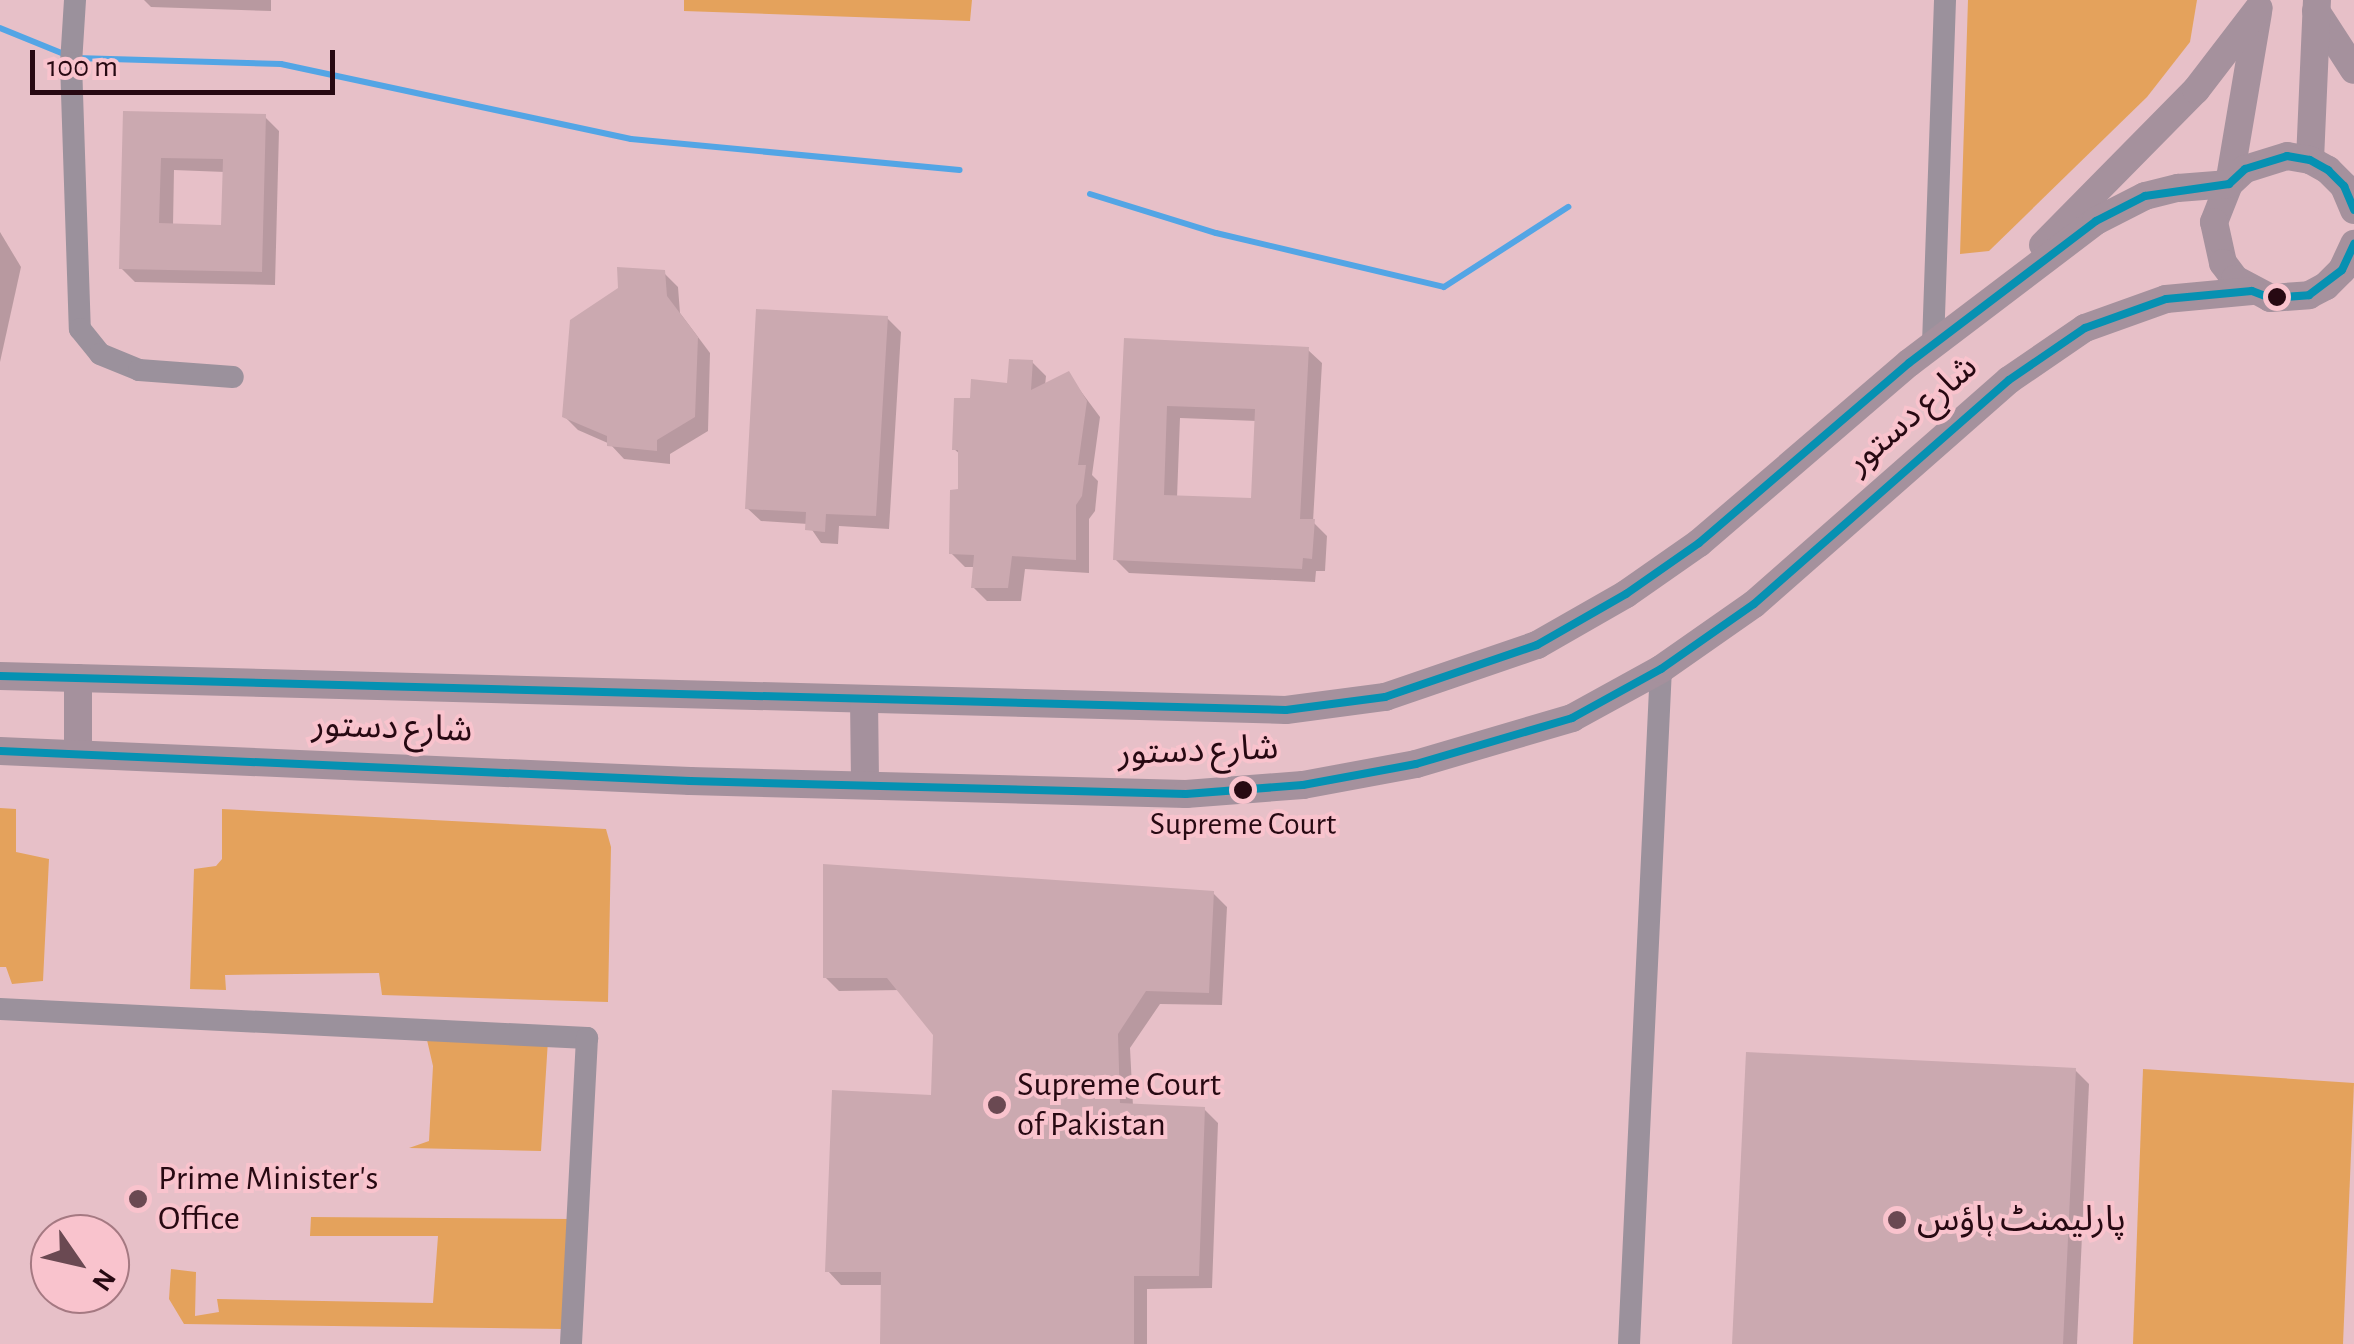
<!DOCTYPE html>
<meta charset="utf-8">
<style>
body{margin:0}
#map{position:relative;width:2354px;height:1344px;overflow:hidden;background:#e7c0c8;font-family:"Alegreya Sans","Noto Sans Arabic",sans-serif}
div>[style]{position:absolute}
.green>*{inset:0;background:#e4a25c}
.shadow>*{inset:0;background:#0003}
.stream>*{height:6px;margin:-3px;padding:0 3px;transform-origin:3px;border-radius:3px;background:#53a5e5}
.building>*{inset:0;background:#cba9b0}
.minor>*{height:22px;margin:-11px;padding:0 11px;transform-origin:11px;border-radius:11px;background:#9b919c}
.major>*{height:28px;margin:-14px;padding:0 14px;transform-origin:14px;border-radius:14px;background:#a5919d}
.bus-1>*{height:8px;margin:-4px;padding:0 4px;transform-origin:4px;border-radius:4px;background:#0691b2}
.dots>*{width:28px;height:28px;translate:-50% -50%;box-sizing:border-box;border:5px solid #f9c3cd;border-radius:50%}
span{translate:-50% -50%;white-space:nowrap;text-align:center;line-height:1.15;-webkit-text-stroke:8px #f9c3cd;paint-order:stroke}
.bus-label{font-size:32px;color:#270912}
.street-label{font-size:35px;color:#270912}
.poi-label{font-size:35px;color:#270912}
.left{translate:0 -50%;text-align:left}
.north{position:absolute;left:30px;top:1214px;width:100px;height:100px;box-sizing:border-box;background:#f9c3cd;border:2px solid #a57982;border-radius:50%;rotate:124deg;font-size:28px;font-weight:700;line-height:40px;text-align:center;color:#270912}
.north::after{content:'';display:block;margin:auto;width:35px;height:45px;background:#6a4952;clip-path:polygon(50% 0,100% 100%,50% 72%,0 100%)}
.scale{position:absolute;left:30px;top:50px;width:305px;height:45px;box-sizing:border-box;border:5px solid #270912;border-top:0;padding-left:12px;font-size:30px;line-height:35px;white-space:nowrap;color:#270912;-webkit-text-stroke:8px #f9c3cd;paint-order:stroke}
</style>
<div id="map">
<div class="green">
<div style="clip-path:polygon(684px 0,972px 0,970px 21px,684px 11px)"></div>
<div style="clip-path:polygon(1968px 0,2197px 0,2190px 42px,2147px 97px,1989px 251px,1960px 254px)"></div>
<div style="clip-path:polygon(0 808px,16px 809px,16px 852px,49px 859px,43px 981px,12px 984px,6px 967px,0 967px)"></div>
<div style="clip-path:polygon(222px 809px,606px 829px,611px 847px,608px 1002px,382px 995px,379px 973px,225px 975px,226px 990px,190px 989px,194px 869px,216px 866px,222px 859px)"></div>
<div style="clip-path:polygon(427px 1040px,548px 1040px,541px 1151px,409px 1148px,429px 1141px,433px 1066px)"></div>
<div style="clip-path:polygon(2143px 1069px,2354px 1083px,2343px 1344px,2133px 1344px)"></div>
<div style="clip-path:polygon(311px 1217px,570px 1219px,564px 1329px,184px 1324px,169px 1299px,171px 1269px,196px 1272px,195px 1316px,219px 1312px,217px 1299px,433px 1303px,438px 1236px,310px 1236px)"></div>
</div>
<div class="shadow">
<div style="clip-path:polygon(144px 0,271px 0,271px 11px,151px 7px)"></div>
<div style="clip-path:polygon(evenodd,125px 114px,265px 117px,279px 131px,275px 285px,135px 282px,121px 268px,125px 114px,174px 170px,225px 172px,223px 228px,173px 226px,174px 170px)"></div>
<div style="clip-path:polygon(0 232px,21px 267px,0 362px)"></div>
<div style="clip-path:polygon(664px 273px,678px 287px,680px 313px,710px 353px,708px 431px,670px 454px,670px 464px,624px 459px,610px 444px,578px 430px,564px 416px)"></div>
<div style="clip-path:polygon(887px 318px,901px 332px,889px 529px,839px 526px,838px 544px,821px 543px,808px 524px,761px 521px,747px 508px)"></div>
<div style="clip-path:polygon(evenodd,1127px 341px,1308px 350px,1322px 363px,1313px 522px,1327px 536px,1325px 571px,1316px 571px,1315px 582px,1129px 573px,1115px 559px,1127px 341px,1180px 418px,1257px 421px,1254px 501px,1177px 498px,1180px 418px)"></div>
<div style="clip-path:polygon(1032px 362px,1046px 376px,1045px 386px,1068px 374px,1100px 417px,1092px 475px,1098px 481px,1095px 511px,1089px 519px,1089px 573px,1025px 569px,1021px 601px,987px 601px,973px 587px,976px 567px,965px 567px,951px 553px,960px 491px,961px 455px,954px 449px,972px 400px,1009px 386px)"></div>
<div style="clip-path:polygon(1213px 893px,1227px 907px,1222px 1005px,1160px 1004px,1130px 1048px,1133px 1106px,1204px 1109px,1218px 1123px,1212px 1288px,1147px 1289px,1147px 1344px,882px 1344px,883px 1285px,841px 1285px,828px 1271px,933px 1097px,936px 1034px,901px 990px,839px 991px,825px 977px)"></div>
<div style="clip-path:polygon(2075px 1070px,2089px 1084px,2077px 1344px,1734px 1344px)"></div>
</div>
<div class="stream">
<div style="left:0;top:28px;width:69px;rotate:22.1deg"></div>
<div style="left:76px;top:58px;width:205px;rotate:1.7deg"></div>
<div style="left:281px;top:64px;width:358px;rotate:12.1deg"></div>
<div style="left:631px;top:139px;width:330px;rotate:5.4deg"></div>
<div style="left:1090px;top:194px;width:132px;rotate:17.2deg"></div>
<div style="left:1216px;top:233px;width:234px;rotate:13.3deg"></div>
<div style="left:1444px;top:287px;width:148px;rotate:-32.8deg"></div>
</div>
<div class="building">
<div style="clip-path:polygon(evenodd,123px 111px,266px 114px,262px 272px,119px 269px,123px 111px,161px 158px,223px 159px,221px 225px,159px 223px,161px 158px)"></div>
<div style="clip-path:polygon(617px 267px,665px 270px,667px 296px,698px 337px,695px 417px,657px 440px,657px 451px,607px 446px,607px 436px,562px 417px,570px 320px,618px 288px)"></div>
<div style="clip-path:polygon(756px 309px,888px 316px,876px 516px,826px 514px,825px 532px,805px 530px,806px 512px,745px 509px)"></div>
<div style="clip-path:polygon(evenodd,1124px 338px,1309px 347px,1300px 519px,1315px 519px,1312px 559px,1303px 558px,1302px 569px,1113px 560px,1124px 338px,1167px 406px,1255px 409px,1251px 498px,1164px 495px,1167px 406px)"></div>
<div style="clip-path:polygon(1009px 359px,1033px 360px,1031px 390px,1069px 371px,1087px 401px,1078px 465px,1086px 465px,1082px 496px,1076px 505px,1076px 560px,1012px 556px,1008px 588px,971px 588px,974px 555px,949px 554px,950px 490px,958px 489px,958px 450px,952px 450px,954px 398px,970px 398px,971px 379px,1007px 383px)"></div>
<div style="clip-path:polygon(823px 864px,1214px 891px,1209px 993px,1146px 991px,1118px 1034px,1120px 1103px,1205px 1107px,1199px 1276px,1134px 1276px,1134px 1344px,880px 1344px,881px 1272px,825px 1272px,832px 1090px,931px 1095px,933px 1035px,887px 978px,823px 978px)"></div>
<div style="clip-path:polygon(1746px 1052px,2076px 1068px,2063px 1344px,1732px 1344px)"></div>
</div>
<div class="minor">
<div style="left:75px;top:0;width:63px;rotate:93.6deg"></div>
<div style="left:71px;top:63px;width:266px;rotate:88.1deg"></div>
<div style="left:80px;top:329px;width:32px;rotate:51deg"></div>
<div style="left:100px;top:354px;width:42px;rotate:22.3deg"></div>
<div style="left:139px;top:370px;width:94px;rotate:4.3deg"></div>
<div style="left:1933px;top:344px;width:344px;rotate:-88deg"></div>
<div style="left:0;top:1009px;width:588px;rotate:2.83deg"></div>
<div style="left:587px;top:1038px;width:306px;rotate:93deg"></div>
<div style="left:1629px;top:1344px;width:676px;rotate:-87.29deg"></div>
</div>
<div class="major">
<div style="left:2316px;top:11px;width:70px;rotate:57.2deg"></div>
<div style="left:2310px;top:160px;width:160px;rotate:-87.5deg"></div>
<div style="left:2229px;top:184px;width:173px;rotate:-80.4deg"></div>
<div style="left:2354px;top:210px;width:26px;rotate:-113deg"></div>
<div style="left:2344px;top:186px;width:23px;rotate:-135deg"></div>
<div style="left:2328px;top:170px;width:21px;rotate:-151deg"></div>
<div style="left:2310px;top:160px;width:23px;rotate:-170deg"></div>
<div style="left:2287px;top:156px;width:44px;rotate:162.8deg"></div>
<div style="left:2245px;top:169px;width:22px;rotate:137deg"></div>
<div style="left:2229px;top:184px;width:41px;rotate:111.5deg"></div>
<div style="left:2214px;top:222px;width:42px;rotate:77.6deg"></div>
<div style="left:2223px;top:263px;width:20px;rotate:53deg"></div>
<div style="left:2235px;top:279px;width:40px;rotate:28deg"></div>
<div style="left:2270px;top:298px;width:39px;rotate:-4deg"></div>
<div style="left:2309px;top:295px;width:19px;rotate:-28deg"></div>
<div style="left:2326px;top:286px;width:23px;rotate:-45deg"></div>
<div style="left:2342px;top:270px;width:29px;rotate:-65deg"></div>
<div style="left:2043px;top:245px;width:218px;rotate:-45.4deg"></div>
<div style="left:2196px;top:90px;width:103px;rotate:-52.5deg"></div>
<div style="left:0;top:676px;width:1286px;rotate:1.51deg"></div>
<div style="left:1286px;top:710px;width:100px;rotate:-7.5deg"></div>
<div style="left:1385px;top:697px;width:161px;rotate:-18.9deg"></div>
<div style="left:1537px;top:645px;width:103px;rotate:-29.8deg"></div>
<div style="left:1626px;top:594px;width:89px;rotate:-34.9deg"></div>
<div style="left:1699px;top:543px;width:277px;rotate:-40.6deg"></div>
<div style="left:1909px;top:363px;width:235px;rotate:-37.2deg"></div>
<div style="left:2096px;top:221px;width:55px;rotate:-27deg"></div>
<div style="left:2145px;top:196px;width:34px;rotate:-14deg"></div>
<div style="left:2178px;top:188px;width:51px;rotate:-4.5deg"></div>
<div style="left:78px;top:678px;width:76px;rotate:90deg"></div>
<div style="left:864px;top:699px;width:86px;rotate:89.3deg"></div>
<div style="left:0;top:751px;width:691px;rotate:2.49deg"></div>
<div style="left:690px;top:781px;width:496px;rotate:1.5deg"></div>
<div style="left:1186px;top:794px;width:117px;rotate:-4.4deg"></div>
<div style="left:1303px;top:785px;width:115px;rotate:-10.5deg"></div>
<div style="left:1416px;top:764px;width:163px;rotate:-16.4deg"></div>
<div style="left:1572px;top:718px;width:102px;rotate:-28.8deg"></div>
<div style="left:1661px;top:669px;width:113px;rotate:-35deg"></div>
<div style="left:1754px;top:604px;width:339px;rotate:-41.3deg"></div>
<div style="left:2009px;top:380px;width:92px;rotate:-34.4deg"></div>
<div style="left:2085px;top:328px;width:86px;rotate:-19.7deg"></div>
<div style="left:2166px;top:299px;width:86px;rotate:-5.3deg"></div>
</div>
<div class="bus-1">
<div style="left:0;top:676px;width:1286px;rotate:1.51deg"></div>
<div style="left:1286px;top:710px;width:100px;rotate:-7.5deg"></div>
<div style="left:1385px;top:697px;width:161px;rotate:-18.9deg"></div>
<div style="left:1537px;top:645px;width:103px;rotate:-29.8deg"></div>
<div style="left:1626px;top:594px;width:89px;rotate:-34.9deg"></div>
<div style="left:1699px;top:543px;width:277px;rotate:-40.6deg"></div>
<div style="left:1909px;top:363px;width:235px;rotate:-37.2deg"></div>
<div style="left:2096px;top:221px;width:55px;rotate:-27deg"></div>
<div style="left:2145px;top:196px;width:85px;rotate:-8.1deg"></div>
<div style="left:2229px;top:184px;width:22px;rotate:-43deg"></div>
<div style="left:2245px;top:169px;width:44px;rotate:-17.2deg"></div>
<div style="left:2287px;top:156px;width:23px;rotate:10deg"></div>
<div style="left:2310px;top:160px;width:21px;rotate:29deg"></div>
<div style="left:2328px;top:170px;width:23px;rotate:45deg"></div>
<div style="left:2344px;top:186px;width:26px;rotate:67deg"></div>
<div style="left:0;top:751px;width:691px;rotate:2.49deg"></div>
<div style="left:690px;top:781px;width:496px;rotate:1.5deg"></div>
<div style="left:1186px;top:794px;width:117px;rotate:-4.4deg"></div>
<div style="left:1303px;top:785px;width:115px;rotate:-10.5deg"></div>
<div style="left:1416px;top:764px;width:163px;rotate:-16.4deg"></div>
<div style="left:1572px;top:718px;width:102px;rotate:-28.8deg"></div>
<div style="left:1661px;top:669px;width:113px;rotate:-35deg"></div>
<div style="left:1754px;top:604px;width:339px;rotate:-41.3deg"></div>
<div style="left:2009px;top:380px;width:92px;rotate:-34.4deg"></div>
<div style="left:2085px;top:328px;width:86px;rotate:-19.7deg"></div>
<div style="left:2166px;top:299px;width:86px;rotate:-5.3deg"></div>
<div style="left:2252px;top:291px;width:19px;rotate:21deg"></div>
<div style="left:2270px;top:298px;width:39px;rotate:-4deg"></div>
<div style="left:2309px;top:295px;width:41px;rotate:-37.1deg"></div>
<div style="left:2342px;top:270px;width:29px;rotate:-65deg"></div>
</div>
<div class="dots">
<div style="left:2277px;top:297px;background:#270912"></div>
<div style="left:1243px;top:790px;background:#270912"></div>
<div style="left:997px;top:1105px;background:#6a4952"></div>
<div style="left:138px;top:1199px;background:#6a4952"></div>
<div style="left:1897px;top:1220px;background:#6a4952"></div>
</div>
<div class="bus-label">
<span style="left:1243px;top:824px">Supreme Court</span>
</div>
<div class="street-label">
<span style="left:1912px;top:415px;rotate:-41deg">شارع دستور</span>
<span style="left:392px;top:728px;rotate:2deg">شارع دستور</span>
<span style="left:1198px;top:751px;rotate:-2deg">شارع دستور</span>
</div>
<div class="poi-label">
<span class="left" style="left:1017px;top:1105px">Supreme Court<br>of Pakistan</span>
<span class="left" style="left:158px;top:1199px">Prime Minister's<br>Office</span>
<span class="left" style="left:1917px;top:1220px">پارلیمنٹ ہاؤس</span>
</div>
<div class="north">N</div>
<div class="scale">100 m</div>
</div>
